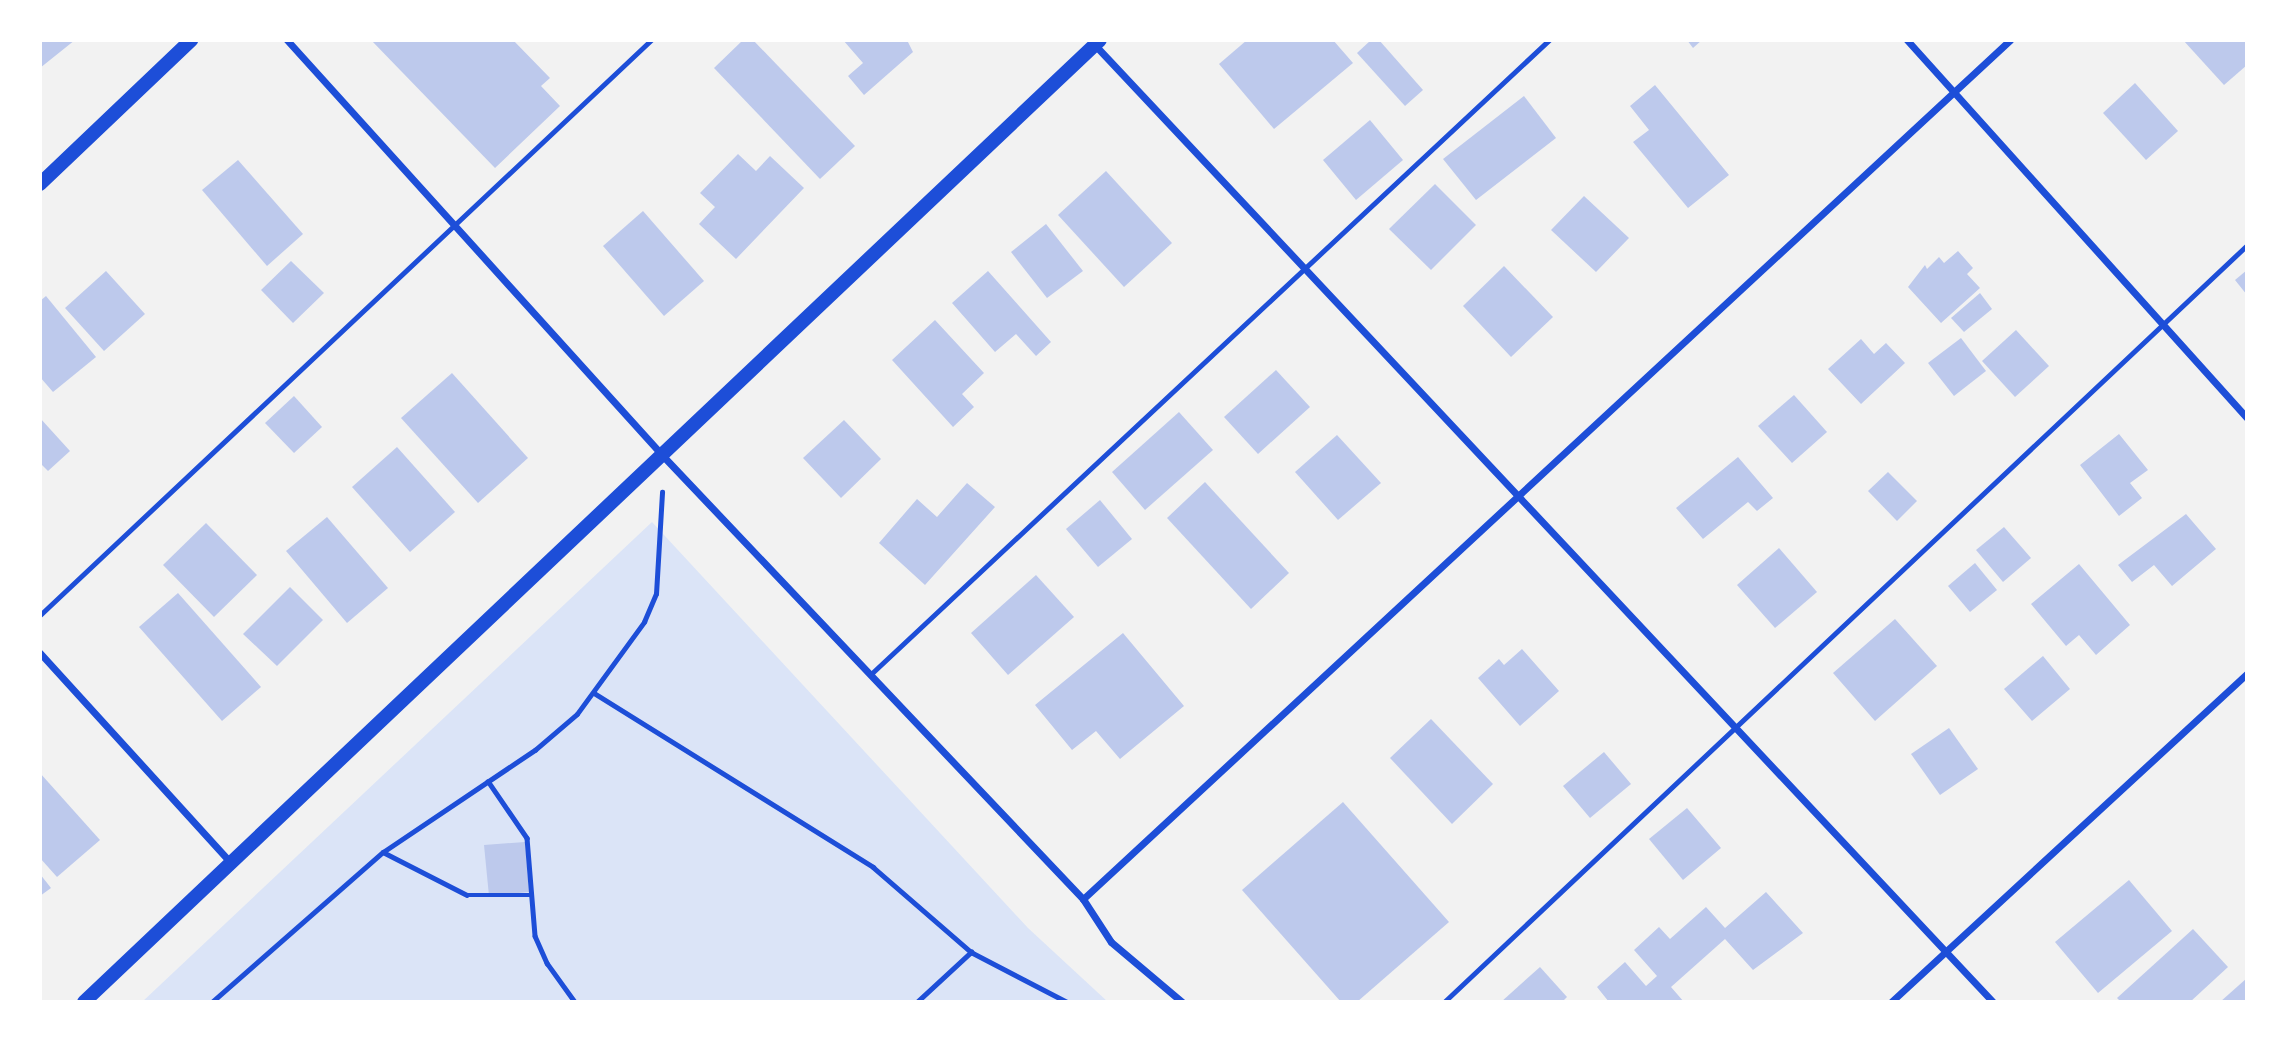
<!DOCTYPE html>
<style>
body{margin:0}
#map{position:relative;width:2287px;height:1042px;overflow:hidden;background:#f2f2f2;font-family:"Source Sans 3",sans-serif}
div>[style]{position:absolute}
.green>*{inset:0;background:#dbe4f7}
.building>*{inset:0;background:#bdc9ec}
.path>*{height:4.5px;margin:-2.25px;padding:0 2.25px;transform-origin:2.25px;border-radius:2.25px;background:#1d4ed8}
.service>*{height:5px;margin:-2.5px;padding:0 2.5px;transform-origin:2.5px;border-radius:2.5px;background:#1d4ed8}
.minor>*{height:7px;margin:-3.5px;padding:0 3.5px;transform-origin:3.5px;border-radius:3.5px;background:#1d4ed8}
.secondary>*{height:14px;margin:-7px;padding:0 7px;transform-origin:7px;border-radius:7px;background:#1d4ed8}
span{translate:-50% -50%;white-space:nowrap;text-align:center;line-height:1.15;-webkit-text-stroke:5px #fff;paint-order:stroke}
.frame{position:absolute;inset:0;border:42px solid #fff;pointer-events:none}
</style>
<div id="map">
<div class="green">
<div style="clip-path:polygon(652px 522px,1028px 928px,1108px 1002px,142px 1002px)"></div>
</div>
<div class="building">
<div style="clip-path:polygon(40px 40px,75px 40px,40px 68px)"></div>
<div style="clip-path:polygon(371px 40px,513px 40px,550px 78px,541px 86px,560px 106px,495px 168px)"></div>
<div style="clip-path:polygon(743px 40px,753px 40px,855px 146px,820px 179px,714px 68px)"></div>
<div style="clip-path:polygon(843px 40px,907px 40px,913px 52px,864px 95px,848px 76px,863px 63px)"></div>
<div style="clip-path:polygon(1247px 40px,1333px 40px,1353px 63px,1274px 129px,1219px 64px)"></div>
<div style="clip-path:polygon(1371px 40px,1379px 40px,1423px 90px,1405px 106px,1357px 53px)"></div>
<div style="clip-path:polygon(1687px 40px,1702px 40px,1693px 48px)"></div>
<div style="clip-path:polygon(2183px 40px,2247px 40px,2247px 65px,2224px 85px)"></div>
<div style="clip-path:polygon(2135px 83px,2178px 131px,2146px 160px,2103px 113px)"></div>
<div style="clip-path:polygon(1655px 85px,1729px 175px,1688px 208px,1633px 142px,1649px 130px,1630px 106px)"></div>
<div style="clip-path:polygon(1524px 96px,1556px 138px,1476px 200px,1443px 159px)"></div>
<div style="clip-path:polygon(1370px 120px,1403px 160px,1356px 200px,1323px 160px)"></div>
<div style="clip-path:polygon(738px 154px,756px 171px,770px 156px,804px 188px,736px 259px,699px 224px,715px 207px,700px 193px)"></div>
<div style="clip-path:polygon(238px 160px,303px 234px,267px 266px,202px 190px)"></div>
<div style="clip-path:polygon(1106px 171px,1172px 243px,1124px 287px,1058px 215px)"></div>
<div style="clip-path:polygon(1435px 184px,1476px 225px,1431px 270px,1389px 229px)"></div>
<div style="clip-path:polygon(1584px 196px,1629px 238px,1596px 272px,1551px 230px)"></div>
<div style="clip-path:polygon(643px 211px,704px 281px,664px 316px,603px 246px)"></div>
<div style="clip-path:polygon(1046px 224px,1083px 271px,1047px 298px,1011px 252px)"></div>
<div style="clip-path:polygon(1958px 251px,1973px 268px,1967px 274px,1980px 288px,1941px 323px,1908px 287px,1925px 265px,1927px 269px,1939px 257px,1944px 263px)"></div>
<div style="clip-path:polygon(291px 261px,324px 293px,293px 323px,261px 290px)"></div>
<div style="clip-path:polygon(1504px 266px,1553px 317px,1511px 357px,1463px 306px)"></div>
<div style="clip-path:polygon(2247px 270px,2247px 295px,2235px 280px)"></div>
<div style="clip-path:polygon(106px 271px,145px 314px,104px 351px,65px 308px)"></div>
<div style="clip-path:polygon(988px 271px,1051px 342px,1036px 356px,1016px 334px,995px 352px,952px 303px)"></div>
<div style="clip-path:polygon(1980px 293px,1992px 309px,1964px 332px,1951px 318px)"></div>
<div style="clip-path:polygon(46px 296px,96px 357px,53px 392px,40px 377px,40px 301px)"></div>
<div style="clip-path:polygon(935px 320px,984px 373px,962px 394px,974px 407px,953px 427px,892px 360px)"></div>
<div style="clip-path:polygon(2016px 330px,2049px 366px,2015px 397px,1982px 361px)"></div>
<div style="clip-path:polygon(1961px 338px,1986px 371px,1954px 396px,1928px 363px)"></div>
<div style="clip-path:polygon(1861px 339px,1874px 354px,1886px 343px,1905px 363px,1861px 404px,1828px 369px)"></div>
<div style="clip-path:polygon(1276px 370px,1310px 407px,1258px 454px,1224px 417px)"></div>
<div style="clip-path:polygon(452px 373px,528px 458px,478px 503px,401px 418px)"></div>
<div style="clip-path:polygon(1794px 395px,1827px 432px,1792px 463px,1758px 426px)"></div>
<div style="clip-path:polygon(294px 396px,322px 427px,294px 453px,265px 423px)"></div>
<div style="clip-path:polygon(1179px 412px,1213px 450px,1145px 510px,1112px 472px)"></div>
<div style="clip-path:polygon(40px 418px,70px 451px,48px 471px,40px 463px)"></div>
<div style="clip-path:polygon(844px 420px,881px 459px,841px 498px,803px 458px)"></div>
<div style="clip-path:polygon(2119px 434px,2148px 470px,2130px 483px,2142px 498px,2119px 516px,2080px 465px)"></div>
<div style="clip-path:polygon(1337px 435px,1381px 483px,1338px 520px,1295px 472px)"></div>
<div style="clip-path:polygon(397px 447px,455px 512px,410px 552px,352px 487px)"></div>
<div style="clip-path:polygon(1738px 457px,1773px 498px,1757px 511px,1748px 502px,1703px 539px,1676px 508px)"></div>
<div style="clip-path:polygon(1888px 472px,1917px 501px,1897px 521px,1868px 491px)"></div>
<div style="clip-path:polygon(1205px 482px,1289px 573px,1251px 609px,1167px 518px)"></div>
<div style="clip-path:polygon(967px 483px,995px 507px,925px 585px,879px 543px,917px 499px,937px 517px)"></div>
<div style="clip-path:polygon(1100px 500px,1132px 539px,1098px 567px,1066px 529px)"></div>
<div style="clip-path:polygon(2186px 514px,2216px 549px,2172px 586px,2154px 565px,2132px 582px,2118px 565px)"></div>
<div style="clip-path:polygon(327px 517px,388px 588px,347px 623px,286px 551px)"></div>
<div style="clip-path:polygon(206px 523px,257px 575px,214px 617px,163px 565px)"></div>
<div style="clip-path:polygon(2004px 527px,2031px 558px,2003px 582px,1976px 550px)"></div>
<div style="clip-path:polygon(1779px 548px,1817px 592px,1775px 628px,1737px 585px)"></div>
<div style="clip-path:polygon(1975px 563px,1997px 590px,1970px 612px,1948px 586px)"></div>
<div style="clip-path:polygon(2079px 564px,2130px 625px,2096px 655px,2079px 635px,2066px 646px,2031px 604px)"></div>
<div style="clip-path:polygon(1036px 575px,1074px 617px,1008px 675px,971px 633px)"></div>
<div style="clip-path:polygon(290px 587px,323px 620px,277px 666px,243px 634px)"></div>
<div style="clip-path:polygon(178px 593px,261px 687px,222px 721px,139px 627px)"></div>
<div style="clip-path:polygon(1895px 619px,1937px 666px,1875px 721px,1833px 673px)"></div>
<div style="clip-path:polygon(1123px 633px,1184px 706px,1120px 759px,1096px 731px,1072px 750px,1035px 705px)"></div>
<div style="clip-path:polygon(1522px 649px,1559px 691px,1520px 726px,1478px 678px,1499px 659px,1504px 665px)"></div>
<div style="clip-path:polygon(2043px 656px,2070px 689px,2032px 721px,2004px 689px)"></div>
<div style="clip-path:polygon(1431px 719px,1493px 784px,1452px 824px,1390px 758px)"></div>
<div style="clip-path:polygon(1949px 728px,1978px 769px,1940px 795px,1911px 754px)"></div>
<div style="clip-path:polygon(1604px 752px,1631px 784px,1590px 818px,1563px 786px)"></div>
<div style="clip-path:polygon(40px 773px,100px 840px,57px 877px,40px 858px)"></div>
<div style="clip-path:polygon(1343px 802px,1449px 922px,1357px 1002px,1341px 1002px,1242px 890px)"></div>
<div style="clip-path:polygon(1687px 808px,1721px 848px,1683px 880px,1649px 839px)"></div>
<div style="clip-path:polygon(525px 842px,529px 892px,489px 896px,484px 845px)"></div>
<div style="clip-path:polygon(40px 874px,51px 888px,40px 896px)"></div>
<div style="clip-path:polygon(2129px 880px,2172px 931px,2098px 993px,2055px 942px)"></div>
<div style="clip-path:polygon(1766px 892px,1803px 933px,1753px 970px,1725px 939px,1671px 987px,1684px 1002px,1609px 1002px,1597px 987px,1625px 962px,1646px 986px,1657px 976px,1634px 950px,1659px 927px,1670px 939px,1706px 907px,1725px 928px)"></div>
<div style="clip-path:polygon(2193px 929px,2228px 967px,2190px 1002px,2121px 1002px,2117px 998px)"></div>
<div style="clip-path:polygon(1540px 967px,1567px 997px,1562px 1002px,1501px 1002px)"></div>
<div style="clip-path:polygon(2247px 978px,2247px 1002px,2220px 1002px)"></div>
</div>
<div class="path">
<div style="left:594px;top:693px;width:329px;rotate:31.9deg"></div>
<div style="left:873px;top:867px;width:130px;rotate:40.9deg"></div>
<div style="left:971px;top:952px;width:108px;rotate:27.5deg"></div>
<div style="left:488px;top:781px;width:69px;rotate:55.6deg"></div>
<div style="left:527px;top:838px;width:98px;rotate:85.3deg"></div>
<div style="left:535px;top:936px;width:30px;rotate:66deg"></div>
<div style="left:547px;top:963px;width:48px;rotate:54.3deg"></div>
<div style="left:383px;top:852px;width:94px;rotate:27.1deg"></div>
<div style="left:467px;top:895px;width:65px"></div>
<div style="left:212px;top:1002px;width:227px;rotate:-41.3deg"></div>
<div style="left:383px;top:852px;width:183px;rotate:-33.9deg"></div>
<div style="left:535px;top:750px;width:55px;rotate:-40.6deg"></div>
<div style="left:577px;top:714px;width:114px;rotate:-53.9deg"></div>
<div style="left:644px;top:622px;width:30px;rotate:-67deg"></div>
<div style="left:656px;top:594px;width:102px;rotate:-86.6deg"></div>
<div style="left:917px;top:1002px;width:74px;rotate:-42.8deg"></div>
</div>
<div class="service">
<div style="left:40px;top:615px;width:839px;rotate:-43.26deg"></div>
<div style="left:872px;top:673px;width:927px;rotate:-43.08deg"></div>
<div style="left:1444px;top:1002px;width:1104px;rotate:-43.31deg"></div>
</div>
<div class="minor">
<div style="left:287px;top:40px;width:561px;rotate:47.89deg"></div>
<div style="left:663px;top:456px;width:610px;rotate:46.53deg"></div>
<div style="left:1083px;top:899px;width:51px;rotate:56.9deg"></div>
<div style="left:1111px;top:942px;width:93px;rotate:40.2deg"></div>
<div style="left:1907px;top:40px;width:508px;rotate:48.03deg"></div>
<div style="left:1093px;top:43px;width:1315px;rotate:46.82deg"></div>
<div style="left:40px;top:653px;width:284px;rotate:47.7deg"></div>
<div style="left:1083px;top:899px;width:1264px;rotate:-42.82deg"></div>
<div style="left:1891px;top:1002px;width:484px;rotate:-42.7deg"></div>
</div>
<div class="secondary">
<div style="left:40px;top:184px;width:209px;rotate:-43.6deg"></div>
<div style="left:84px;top:1002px;width:1399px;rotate:-43.44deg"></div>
</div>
<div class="frame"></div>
</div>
